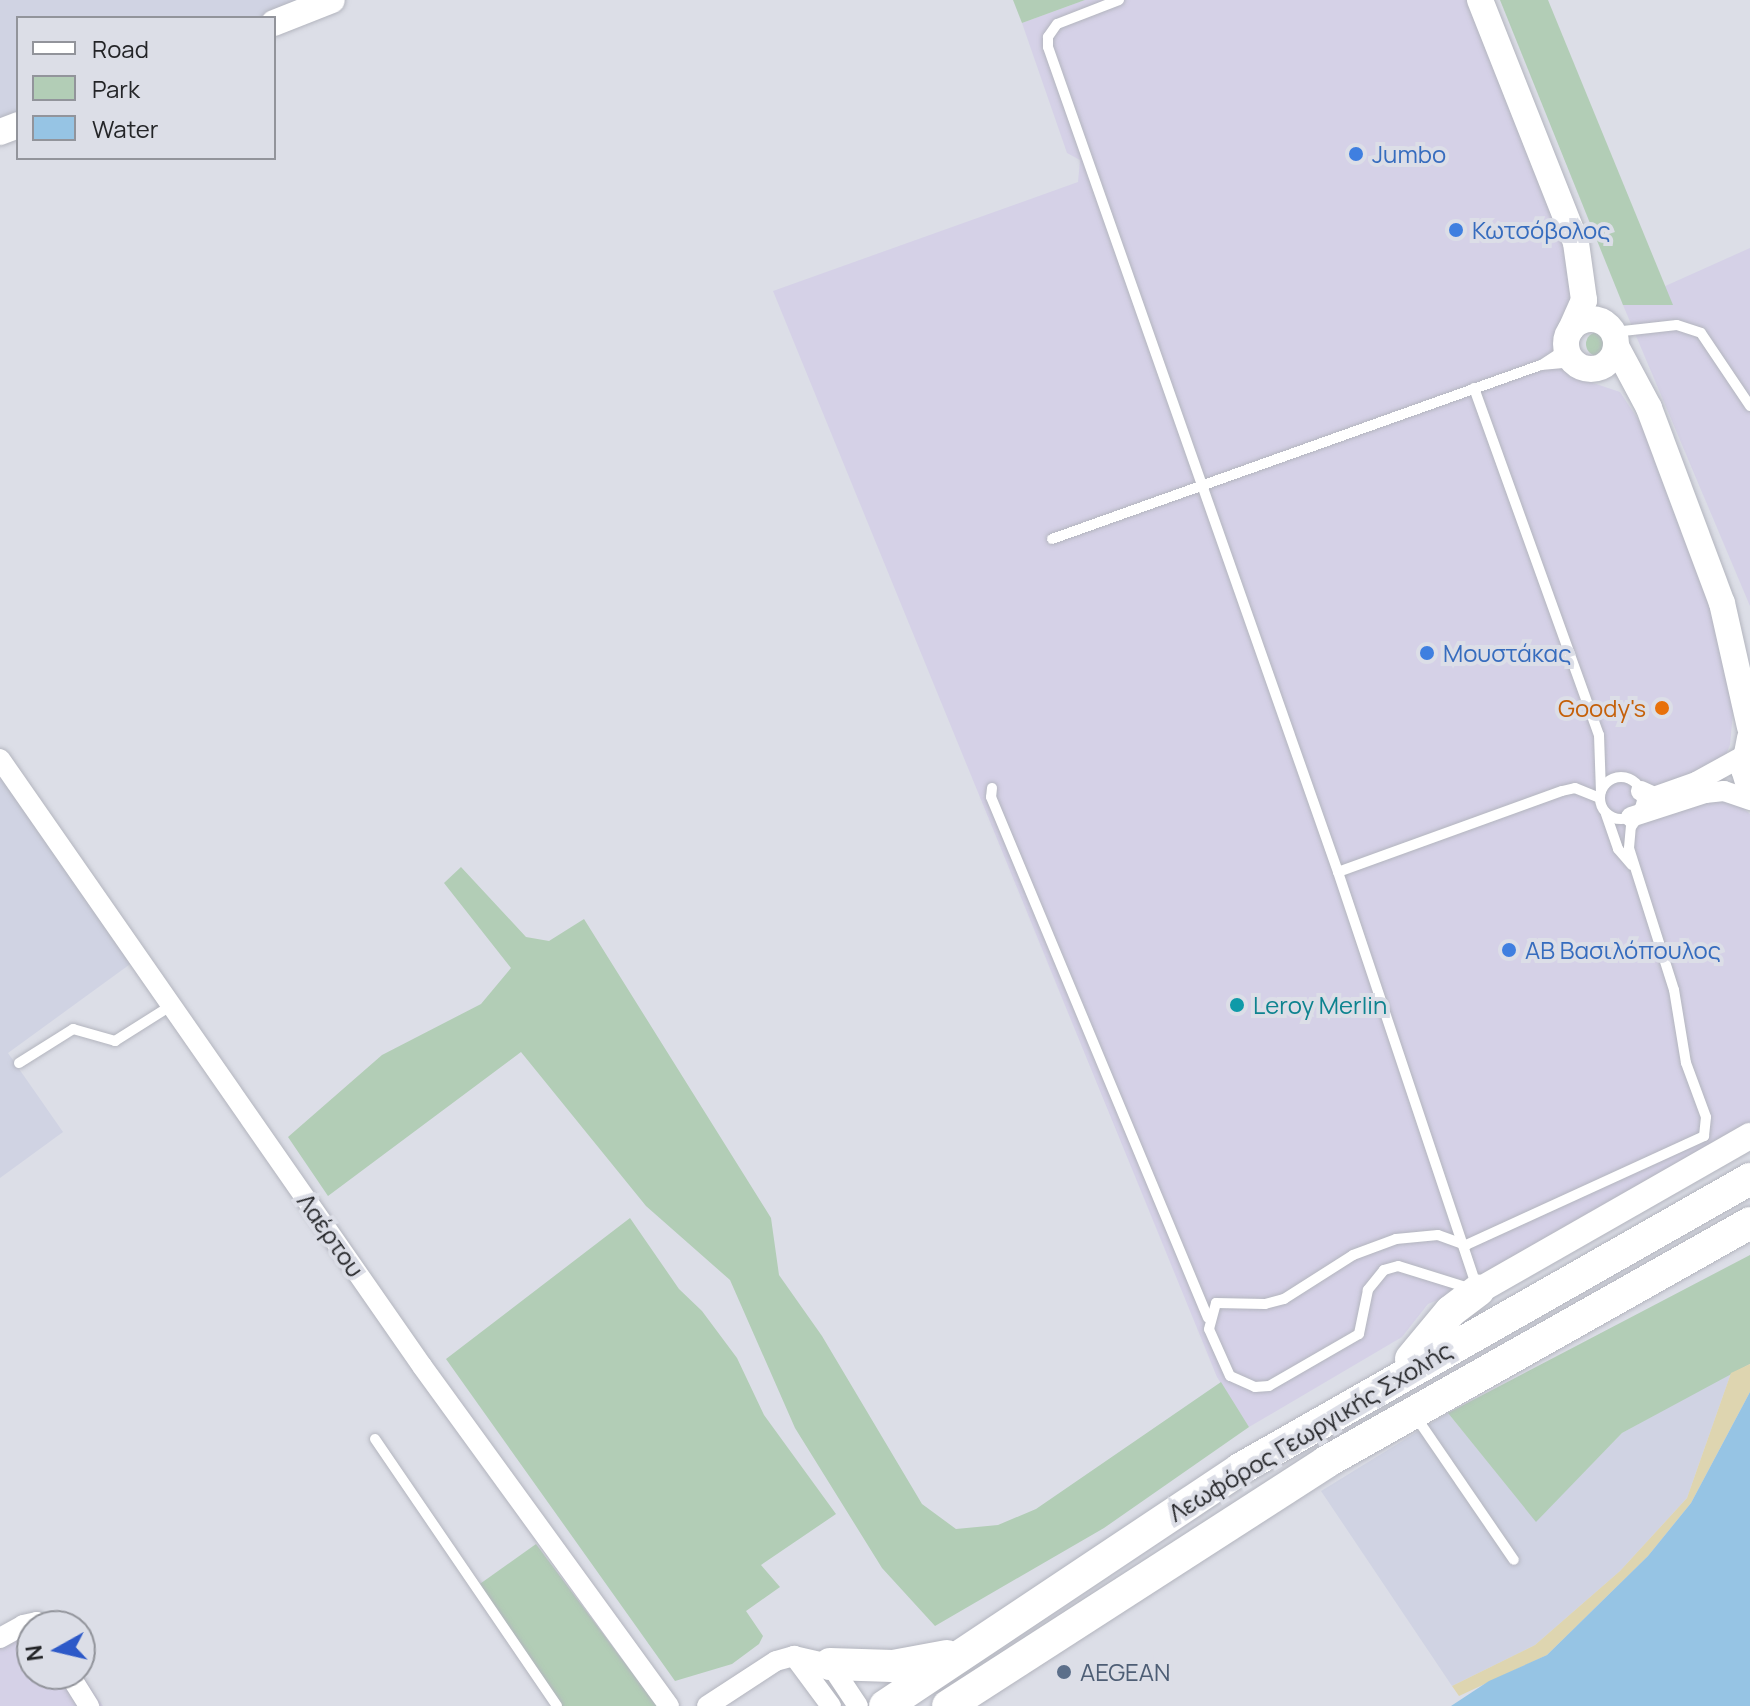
<!DOCTYPE html>
<meta charset="utf-8">
<style>
body{margin:0}
#map{position:relative;width:1750px;height:1706px;overflow:hidden;background:#dcdee7;font-family:Manrope,sans-serif}
div>[style]{position:absolute}
.commercial>*{inset:0;background:#d5d1e7}
.built>*{inset:0;background:#d0d3e3}
.green>*{inset:0;background:#b2cdb6}
.round{border-radius:50%}
.sand>*{inset:0;background:#ded5b0}
.water>*{inset:0;background:#96c4e4}
.roads{filter:drop-shadow(0 0 2px #b3b5be) drop-shadow(0 0 2px #b3b5be)}
.service>*{height:10px;margin:-5px;padding:0 5px;transform-origin:5px;border-radius:5px;background:#fff}
.service>.ring{margin:-5px;padding:0;box-sizing:content-box;background:none;border:10px solid #fff;border-radius:50%}
.minor>*{height:20px;margin:-10px;padding:0 10px;transform-origin:10px;border-radius:10px;background:#fff}
.tertiary>*{height:26px;margin:-13px;padding:0 13px;transform-origin:13px;border-radius:13px;background:#fff}
.tertiary>.ring{margin:-13px;padding:0;box-sizing:content-box;background:none;border:26px solid #fff;border-radius:50%}
.primary>*{height:32px;margin:-16px;padding:0 16px;transform-origin:16px;border-radius:16px;background:#fff}
.dots>*{width:22px;height:22px;translate:-50% -50%;box-sizing:border-box;border:4px solid #dcdee7;border-radius:50%}
span{translate:-50% -50%;white-space:nowrap;text-align:center;line-height:1.15;-webkit-text-stroke:8px #dcdee7;paint-order:stroke}
.shop-label{font-size:24px;color:#366cbe}
.left{translate:0 -50%;text-align:left}
.food-label{font-size:24px;color:#c56008}
.right{translate:-100% -50%;text-align:right}
.culture-label{font-size:24px;color:#0d838f}
.street-label{font-size:24px;color:#242528}
.service-label{font-size:24px;color:#4e5e75}
.legend{position:absolute;left:16px;top:16px;width:260px;height:144px;box-sizing:border-box;background:#dcdee7;border:2px solid #92949b;margin:0;padding:10px 14px;list-style:none;font-size:24px;color:#242528}
.legend li{display:flex;align-items:center;gap:16px;height:40px}
.legend b{width:40px;border:2px solid #92949b}
.north{position:absolute;left:16px;top:1610px;width:80px;height:80px;box-sizing:border-box;background:#dcdee7;border:2px solid #92949b;border-radius:50%;rotate:262deg;font-size:22px;font-weight:700;line-height:32px;text-align:center;color:#242528}
.north::after{content:'';display:block;margin:auto;width:28px;height:36px;background:#2d59c8;clip-path:polygon(50% 0,100% 100%,50% 72%,0 100%)}
</style>
<div id="map">
<div class="commercial">
<div style="clip-path:polygon(1085px 0,1474px 0,1578px 281px,1558px 359px,1581px 379px,1620px 392px,1643px 427px,1702px 576px,1734px 702px,1730px 745px,1713px 785px,1750px 814px,1750px 1136px,1492px 1278px,1428px 1304px,1402px 1337px,1249px 1427px,1217px 1377px,773px 291px,1078px 182px,1080px 160px,1067px 153px,1022px 23px)"></div>
<div style="clip-path:polygon(1750px 248px,1750px 606px,1623px 305px)"></div>
<div style="clip-path:polygon(32px 1627px,32px 1674px,80px 1672px,103px 1706px,0 1706px,0 1645px)"></div>
</div>
<div class="built">
<div style="clip-path:polygon(0 0,309px 0,264px 18px,18px 18px,18px 119px,0 126px)"></div>
<div style="clip-path:polygon(0 772px,133px 962px,8px 1053px,63px 1132px,0 1178px)"></div>
<div style="clip-path:polygon(1731px 1373px,1687px 1498px,1620px 1571px,1535px 1645px,1452px 1686px,1321px 1491px,1448px 1413px,1536px 1521px,1622px 1433px)"></div>
</div>
<div class="green">
<div style="clip-path:polygon(1013px 0,1085px 0,1022px 23px)"></div>
<div style="clip-path:polygon(1500px 0,1548px 0,1673px 305px,1623px 305px)"></div>
<div class="round" style="left:1586px;top:332px;width:24px;height:24px"></div>
<div style="clip-path:polygon(461px 867px,526px 937px,549px 941px,584px 919px,771px 1218px,779px 1275px,822px 1336px,922px 1504px,956px 1529px,998px 1525px,1036px 1509px,1221px 1382px,1249px 1427px,1104px 1528px,935px 1626px,882px 1568px,795px 1428px,730px 1280px,646px 1206px,521px 1052px,328px 1196px,288px 1137px,382px 1055px,481px 1004px,511px 968px,444px 883px)"></div>
<div style="clip-path:polygon(630px 1218px,679px 1289px,702px 1311px,737px 1358px,764px 1415px,836px 1514px,761px 1565px,780px 1587px,746px 1611px,763px 1636px,759px 1644px,732px 1664px,675px 1681px,446px 1359px)"></div>
<div style="clip-path:polygon(1750px 1255px,1750px 1364px,1622px 1433px,1536px 1522px,1448px 1413px)"></div>
<div style="clip-path:polygon(536px 1544px,657px 1706px,559px 1706px,477px 1586px)"></div>
</div>
<div class="sand">
<div style="clip-path:polygon(1750px 1364px,1750px 1392px,1691px 1503px,1648px 1556px,1547px 1655px,1459px 1696px,1452px 1686px,1535px 1645px,1620px 1571px,1687px 1498px,1731px 1373px)"></div>
</div>
<div class="water">
<div style="clip-path:polygon(1750px 1392px,1750px 1706px,1451px 1706px,1489px 1681px,1547px 1655px,1648px 1556px,1691px 1503px)"></div>
</div>
<div class="roads">
<div class="service">
<div style="left:1119px;top:0;width:66px;rotate:158.8deg"></div>
<div style="left:1057px;top:24px;width:16px;rotate:125deg"></div>
<div style="left:1048px;top:37px;width:10px;rotate:90deg"></div>
<div style="left:1048px;top:47px;width:874px;rotate:70.63deg"></div>
<div style="left:1338px;top:872px;width:439px;rotate:71.5deg"></div>
<div style="left:1614px;top:332px;width:63px;rotate:-6.3deg"></div>
<div style="left:1677px;top:325px;width:25px;rotate:18deg"></div>
<div style="left:1701px;top:333px;width:88px;rotate:56.1deg"></div>
<div style="left:1566px;top:349px;width:30px;rotate:147deg"></div>
<div style="left:1541px;top:365px;width:33px;rotate:-5deg"></div>
<div style="left:1474px;top:388px;width:369px;rotate:70.2deg"></div>
<div style="left:1599px;top:735px;width:56px;rotate:88deg"></div>
<div style="left:1052px;top:539px;width:519px;rotate:-19.59deg"></div>
<div class="ring" style="left:1600px;top:777px;width:32px;height:32px"></div>
<div style="left:992px;top:788px;width:9px;rotate:96deg"></div>
<div style="left:991px;top:797px;width:564px;rotate:67.39deg"></div>
<div style="left:1606px;top:814px;width:37px;rotate:71deg"></div>
<div style="left:1618px;top:849px;width:21px;rotate:49deg"></div>
<div style="left:1338px;top:872px;width:238px;rotate:-19.9deg"></div>
<div style="left:1562px;top:791px;width:13px;rotate:-13deg"></div>
<div style="left:1575px;top:788px;width:27px;rotate:22deg"></div>
<div style="left:19px;top:1063px;width:64px;rotate:-32.2deg"></div>
<div style="left:73px;top:1029px;width:44px;rotate:15.9deg"></div>
<div style="left:115px;top:1041px;width:67px;rotate:-32.3deg"></div>
<div style="left:1472px;top:1289px;width:77px;rotate:-162.7deg"></div>
<div style="left:1398px;top:1266px;width:15px;rotate:164deg"></div>
<div style="left:1384px;top:1270px;width:26px;rotate:129deg"></div>
<div style="left:1368px;top:1290px;width:45px;rotate:101.6deg"></div>
<div style="left:1359px;top:1334px;width:104px;rotate:150deg"></div>
<div style="left:1269px;top:1386px;width:14px;rotate:176deg"></div>
<div style="left:1255px;top:1387px;width:27px;rotate:-156deg"></div>
<div style="left:1230px;top:1376px;width:51px;rotate:-114.1deg"></div>
<div style="left:1209px;top:1329px;width:27px;rotate:-75deg"></div>
<div style="left:1216px;top:1303px;width:49px;rotate:1.2deg"></div>
<div style="left:1265px;top:1304px;width:20px;rotate:-15deg"></div>
<div style="left:1284px;top:1299px;width:82px;rotate:-32.5deg"></div>
<div style="left:1353px;top:1255px;width:46px;rotate:-20.4deg"></div>
<div style="left:1396px;top:1239px;width:42px;rotate:-5.4deg"></div>
<div style="left:1438px;top:1235px;width:30px;rotate:20deg"></div>
<div style="left:1466px;top:1245px;width:262px;rotate:-24.6deg"></div>
<div style="left:1704px;top:1136px;width:19px;rotate:-84deg"></div>
<div style="left:1706px;top:1117px;width:58px;rotate:-110.3deg"></div>
<div style="left:1686px;top:1063px;width:74px;rotate:-99.3deg"></div>
<div style="left:1674px;top:990px;width:149px;rotate:-107.6deg"></div>
<div style="left:1629px;top:848px;width:21px;rotate:-85deg"></div>
<div style="left:1631px;top:827px;width:14px;rotate:-54deg"></div>
<div style="left:1416px;top:1417px;width:173px;rotate:55.6deg"></div>
<div style="left:375px;top:1439px;width:323px;rotate:55.7deg"></div>
</div>
<div class="minor">
<div style="left:0;top:759px;width:739px;rotate:55.19deg"></div>
<div style="left:422px;top:1366px;width:420px;rotate:54deg"></div>
<div style="left:1641px;top:791px;width:14px;rotate:25deg"></div>
<div style="left:1654px;top:797px;width:45px;rotate:-19.7deg"></div>
<div style="left:1696px;top:782px;width:56px;rotate:-28.9deg"></div>
<div style="left:1631px;top:817px;width:78px;rotate:-18deg"></div>
<div style="left:1705px;top:793px;width:19px;rotate:-6deg"></div>
<div style="left:1724px;top:791px;width:28px;rotate:19deg"></div>
<div style="left:0;top:1638px;width:26px;rotate:-29deg"></div>
<div style="left:23px;top:1625px;width:14px;rotate:-12deg"></div>
<div style="left:37px;top:1622px;width:4px;rotate:63deg"></div>
<div style="left:794px;top:1656px;width:62px;rotate:53.5deg"></div>
<div style="left:69px;top:1674px;width:38px;rotate:58deg"></div>
<div style="left:707px;top:1706px;width:82px;rotate:-33.1deg"></div>
<div style="left:776px;top:1661px;width:19px;rotate:-16deg"></div>
<div style="left:794px;top:1656px;width:37px;rotate:13deg"></div>
<div style="left:830px;top:1664px;width:50px;rotate:56.3deg"></div>
</div>
<div class="tertiary">
<div style="left:1480px;top:0;width:261px;rotate:68.4deg"></div>
<div style="left:1576px;top:243px;width:58px;rotate:82deg"></div>
<div style="left:1584px;top:300px;width:32px;rotate:114deg"></div>
<div style="left:274px;top:23px;width:62px;rotate:-21.6deg"></div>
<div style="left:0;top:132px;width:19px;rotate:-21deg"></div>
<div class="ring" style="left:1566px;top:319px;width:24px;height:24px"></div>
<div style="left:1617px;top:348px;width:68px;rotate:61.9deg"></div>
<div style="left:1649px;top:408px;width:208px;rotate:69.5deg"></div>
<div style="left:1722px;top:603px;width:127px;rotate:77.3deg"></div>
<div style="left:1750px;top:738px;width:32px;rotate:101deg"></div>
<div style="left:1744px;top:769px;width:21px;rotate:73deg"></div>
<div style="left:1478px;top:1291px;width:313px;rotate:-29.7deg"></div>
</div>
<div class="primary">
<div style="left:1411px;top:1359px;width:62px;rotate:-50.2deg"></div>
<div style="left:1451px;top:1311px;width:34px;rotate:-37deg"></div>
<div style="left:830px;top:1664px;width:63px;rotate:1.8deg"></div>
<div style="left:893px;top:1666px;width:55px;rotate:-10.5deg"></div>
<div style="left:885px;top:1706px;width:427px;rotate:-33.7deg"></div>
<div style="left:1240px;top:1469px;width:587px;rotate:-29.62deg"></div>
<div style="left:948px;top:1706px;width:450px;rotate:-32.8deg"></div>
<div style="left:1326px;top:1462px;width:487px;rotate:-29.4deg"></div>
</div>
</div>
<div class="dots">
<div style="left:1356px;top:154px;background:#3f7fe0"></div>
<div style="left:1456px;top:230px;background:#3f7fe0"></div>
<div style="left:1427px;top:653px;background:#3f7fe0"></div>
<div style="left:1662px;top:708px;background:#e8710a"></div>
<div style="left:1509px;top:950px;background:#3f7fe0"></div>
<div style="left:1237px;top:1005px;background:#0f9aa8"></div>
<div style="left:1064px;top:1672px;background:#5c6f8a"></div>
</div>
<div class="shop-label">
<span class="left" style="left:1372px;top:154px">Jumbo</span>
<span class="left" style="left:1472px;top:230px">Κωτσόβολος</span>
<span class="left" style="left:1443px;top:653px">Μουστάκας</span>
<span class="left" style="left:1525px;top:950px">ΑΒ Βασιλόπουλος</span>
</div>
<div class="food-label">
<span class="right" style="left:1646px;top:708px">Goody's</span>
</div>
<div class="culture-label">
<span class="left" style="left:1253px;top:1005px">Leroy Merlin</span>
</div>
<div class="street-label">
<span style="left:331px;top:1235px;rotate:55deg">Λαέρτου</span>
<span style="left:1310px;top:1431px;rotate:-31deg">Λεωφόρος Γεωργικής Σχολής</span>
</div>
<div class="service-label">
<span class="left" style="left:1080px;top:1672px">AEGEAN</span>
</div>
<ul class="legend">
<li><b style="height:10px;background:#fff"></b>Road</li>
<li><b style="height:22px;background:#b2cdb6"></b>Park</li>
<li><b style="height:22px;background:#96c4e4"></b>Water</li>
</ul>
<div class="north">N</div>
</div>
